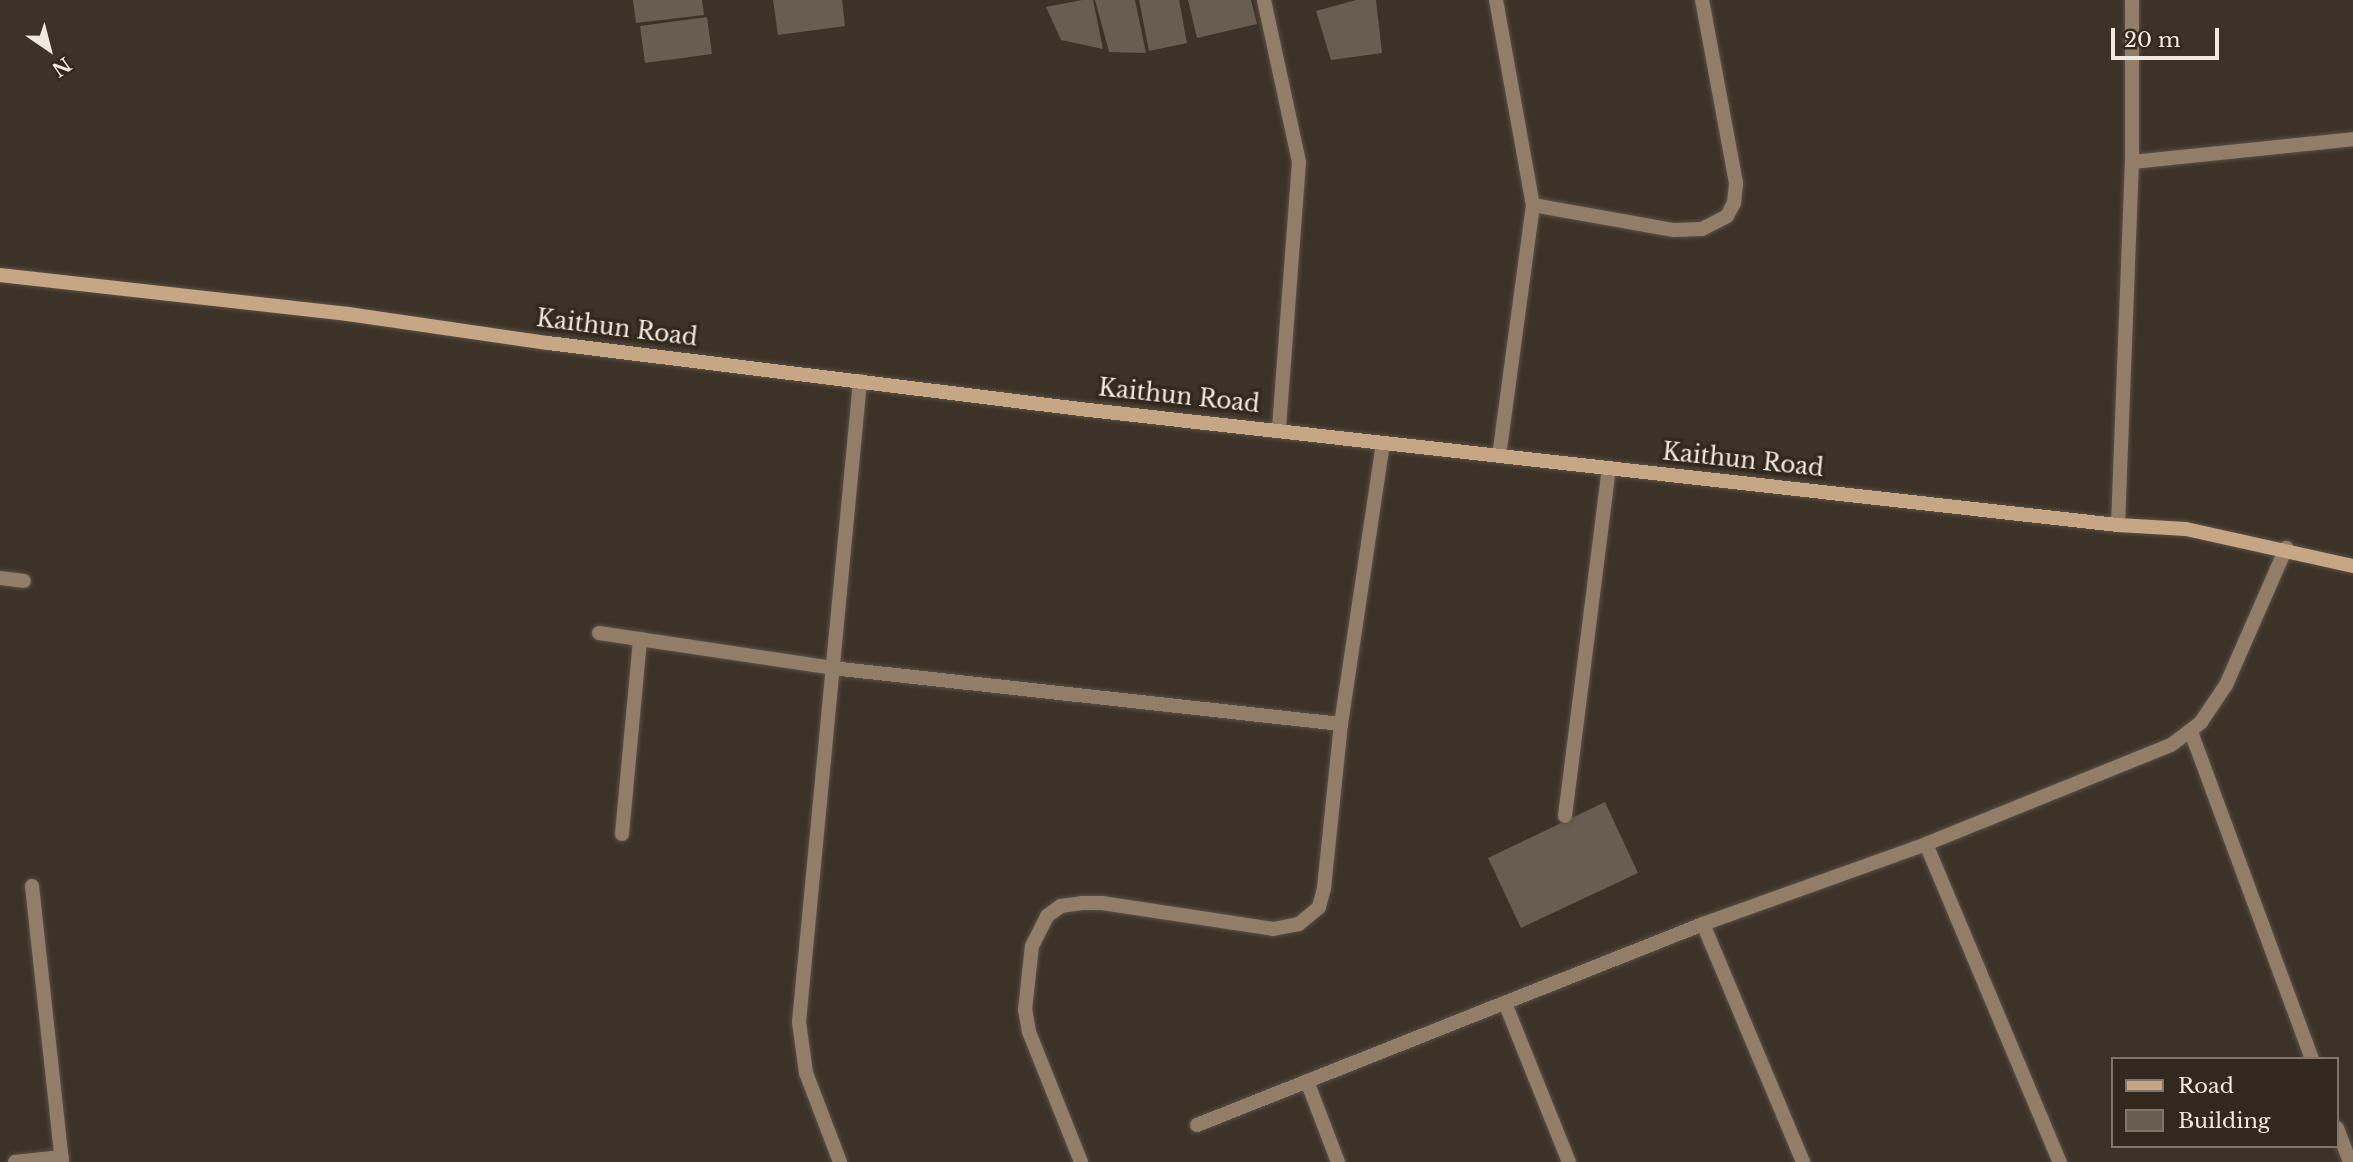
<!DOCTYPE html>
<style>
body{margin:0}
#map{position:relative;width:2353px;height:1162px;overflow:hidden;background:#3c3227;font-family:"Libre Baskerville",serif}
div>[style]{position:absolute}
.building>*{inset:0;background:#695d52}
.roads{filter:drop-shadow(0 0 2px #594f45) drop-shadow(0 0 2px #594f45)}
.street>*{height:14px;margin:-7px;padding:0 7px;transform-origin:7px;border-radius:7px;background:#927d69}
.secondary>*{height:14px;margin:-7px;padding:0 7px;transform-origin:7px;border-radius:7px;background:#c7a685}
span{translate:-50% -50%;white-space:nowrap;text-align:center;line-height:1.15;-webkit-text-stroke:7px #32281e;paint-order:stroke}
.street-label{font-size:23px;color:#f0e9e2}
.legend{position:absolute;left:2111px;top:1057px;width:228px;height:91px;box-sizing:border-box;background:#32281e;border:2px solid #7e756c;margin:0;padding:9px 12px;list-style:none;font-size:21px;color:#f0e9e2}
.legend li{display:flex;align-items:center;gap:14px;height:35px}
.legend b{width:35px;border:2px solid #7e756c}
.north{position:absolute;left:14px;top:14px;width:70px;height:70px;-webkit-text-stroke:5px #32281e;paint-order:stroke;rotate:145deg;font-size:19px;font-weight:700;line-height:28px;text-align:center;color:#f0e9e2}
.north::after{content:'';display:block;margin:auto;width:24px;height:32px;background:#f0e9e2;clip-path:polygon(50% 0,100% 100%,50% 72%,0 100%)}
.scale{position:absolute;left:2111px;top:28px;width:108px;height:32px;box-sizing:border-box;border:4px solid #f0e9e2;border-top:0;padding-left:9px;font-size:21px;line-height:24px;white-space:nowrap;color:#f0e9e2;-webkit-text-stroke:5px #32281e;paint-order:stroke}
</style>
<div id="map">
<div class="building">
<div style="clip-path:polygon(633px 0,702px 0,704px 15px,636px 23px)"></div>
<div style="clip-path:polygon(773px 0,842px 0,845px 26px,778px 35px)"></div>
<div style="clip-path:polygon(1082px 0,1093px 0,1103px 49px,1061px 40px,1046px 7px)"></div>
<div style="clip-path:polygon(1095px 0,1135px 0,1146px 53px,1109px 52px)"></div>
<div style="clip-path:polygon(1139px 0,1179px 0,1187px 43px,1149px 51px)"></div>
<div style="clip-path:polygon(1188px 0,1251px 0,1257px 24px,1197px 38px)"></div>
<div style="clip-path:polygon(1356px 0,1376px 0,1382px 53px,1331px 60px,1316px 11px)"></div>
<div style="clip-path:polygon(707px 17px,712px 54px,645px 63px,640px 26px)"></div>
<div style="clip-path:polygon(1605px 802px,1638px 873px,1521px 928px,1488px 858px)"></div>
</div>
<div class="roads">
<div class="street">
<div style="left:1264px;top:0;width:166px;rotate:77.8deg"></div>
<div style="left:1299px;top:162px;width:268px;rotate:94.3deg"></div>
<div style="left:1496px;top:0;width:208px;rotate:79.8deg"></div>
<div style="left:1533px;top:205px;width:253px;rotate:97.7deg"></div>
<div style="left:2132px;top:162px;width:162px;rotate:-90deg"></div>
<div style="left:1533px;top:205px;width:143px;rotate:10.1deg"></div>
<div style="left:1674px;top:230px;width:28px;rotate:-2deg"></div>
<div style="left:1702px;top:229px;width:28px;rotate:-27deg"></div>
<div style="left:1727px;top:216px;width:15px;rotate:-62deg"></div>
<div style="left:1734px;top:203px;width:20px;rotate:-84deg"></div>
<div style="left:1736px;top:183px;width:186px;rotate:-100.5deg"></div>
<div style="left:2118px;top:525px;width:363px;rotate:-87.8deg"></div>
<div style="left:2132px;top:162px;width:222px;rotate:-5.9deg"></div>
<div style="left:0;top:578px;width:24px;rotate:7deg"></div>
<div style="left:599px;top:633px;width:236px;rotate:8.5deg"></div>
<div style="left:832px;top:668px;width:512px;rotate:6.28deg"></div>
<div style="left:2191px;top:732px;width:349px;rotate:69.7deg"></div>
<div style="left:1565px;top:816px;width:351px;rotate:-82.8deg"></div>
<div style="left:622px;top:834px;width:196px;rotate:-84.7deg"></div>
<div style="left:1926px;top:844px;width:345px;rotate:67.2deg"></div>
<div style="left:32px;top:886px;width:278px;rotate:83.8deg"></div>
<div style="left:1703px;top:924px;width:258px;rotate:67.2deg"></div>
<div style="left:1505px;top:1003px;width:171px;rotate:68.1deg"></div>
<div style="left:1307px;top:1081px;width:87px;rotate:69.1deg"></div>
<div style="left:1197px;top:1125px;width:544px;rotate:-21.66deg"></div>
<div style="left:1703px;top:924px;width:237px;rotate:-19.7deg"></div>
<div style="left:1926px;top:844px;width:264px;rotate:-22deg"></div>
<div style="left:2171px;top:745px;width:38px;rotate:-37deg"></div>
<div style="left:2201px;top:722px;width:45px;rotate:-56deg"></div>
<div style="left:2226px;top:685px;width:150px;rotate:-66.3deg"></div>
<div style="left:2337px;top:1128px;width:36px;rotate:69deg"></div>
<div style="left:15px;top:1162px;width:47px;rotate:-6.1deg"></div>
<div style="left:840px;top:1162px;width:95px;rotate:-110.9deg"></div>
<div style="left:806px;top:1073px;width:51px;rotate:-97.8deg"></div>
<div style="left:799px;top:1022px;width:644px;rotate:-84.56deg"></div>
<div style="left:1081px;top:1162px;width:140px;rotate:-111.8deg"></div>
<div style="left:1029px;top:1032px;width:22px;rotate:-100deg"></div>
<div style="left:1025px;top:1010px;width:64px;rotate:-83.8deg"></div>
<div style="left:1032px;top:946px;width:34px;rotate:-63deg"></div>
<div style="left:1047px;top:916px;width:17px;rotate:-36deg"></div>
<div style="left:1061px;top:906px;width:21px;rotate:-8deg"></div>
<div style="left:1082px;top:903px;width:20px"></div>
<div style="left:1102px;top:903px;width:173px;rotate:8.6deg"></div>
<div style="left:1273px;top:929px;width:26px;rotate:-11deg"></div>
<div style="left:1299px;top:924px;width:26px;rotate:-40deg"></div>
<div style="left:1319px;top:907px;width:20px;rotate:-75deg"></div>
<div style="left:1324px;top:888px;width:165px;rotate:-84.1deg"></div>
<div style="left:1341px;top:724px;width:283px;rotate:-81.5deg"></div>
</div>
<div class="secondary">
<div style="left:0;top:275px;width:350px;rotate:6.4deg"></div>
<div style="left:348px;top:314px;width:202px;rotate:8.3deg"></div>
<div style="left:548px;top:343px;width:536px;rotate:7.07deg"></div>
<div style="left:1080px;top:409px;width:1044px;rotate:6.38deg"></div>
<div style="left:2118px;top:525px;width:68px;rotate:3.4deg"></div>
<div style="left:2186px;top:529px;width:171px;rotate:12.5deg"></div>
</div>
</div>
<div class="street-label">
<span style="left:617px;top:328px;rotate:7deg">Kaithun Road</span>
<span style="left:1179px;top:396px;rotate:6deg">Kaithun Road</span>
<span style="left:1743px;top:460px;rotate:6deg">Kaithun Road</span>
</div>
<ul class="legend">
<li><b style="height:9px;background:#c7a685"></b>Road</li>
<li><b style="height:19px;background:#695d52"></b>Building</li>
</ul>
<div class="north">N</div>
<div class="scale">20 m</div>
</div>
